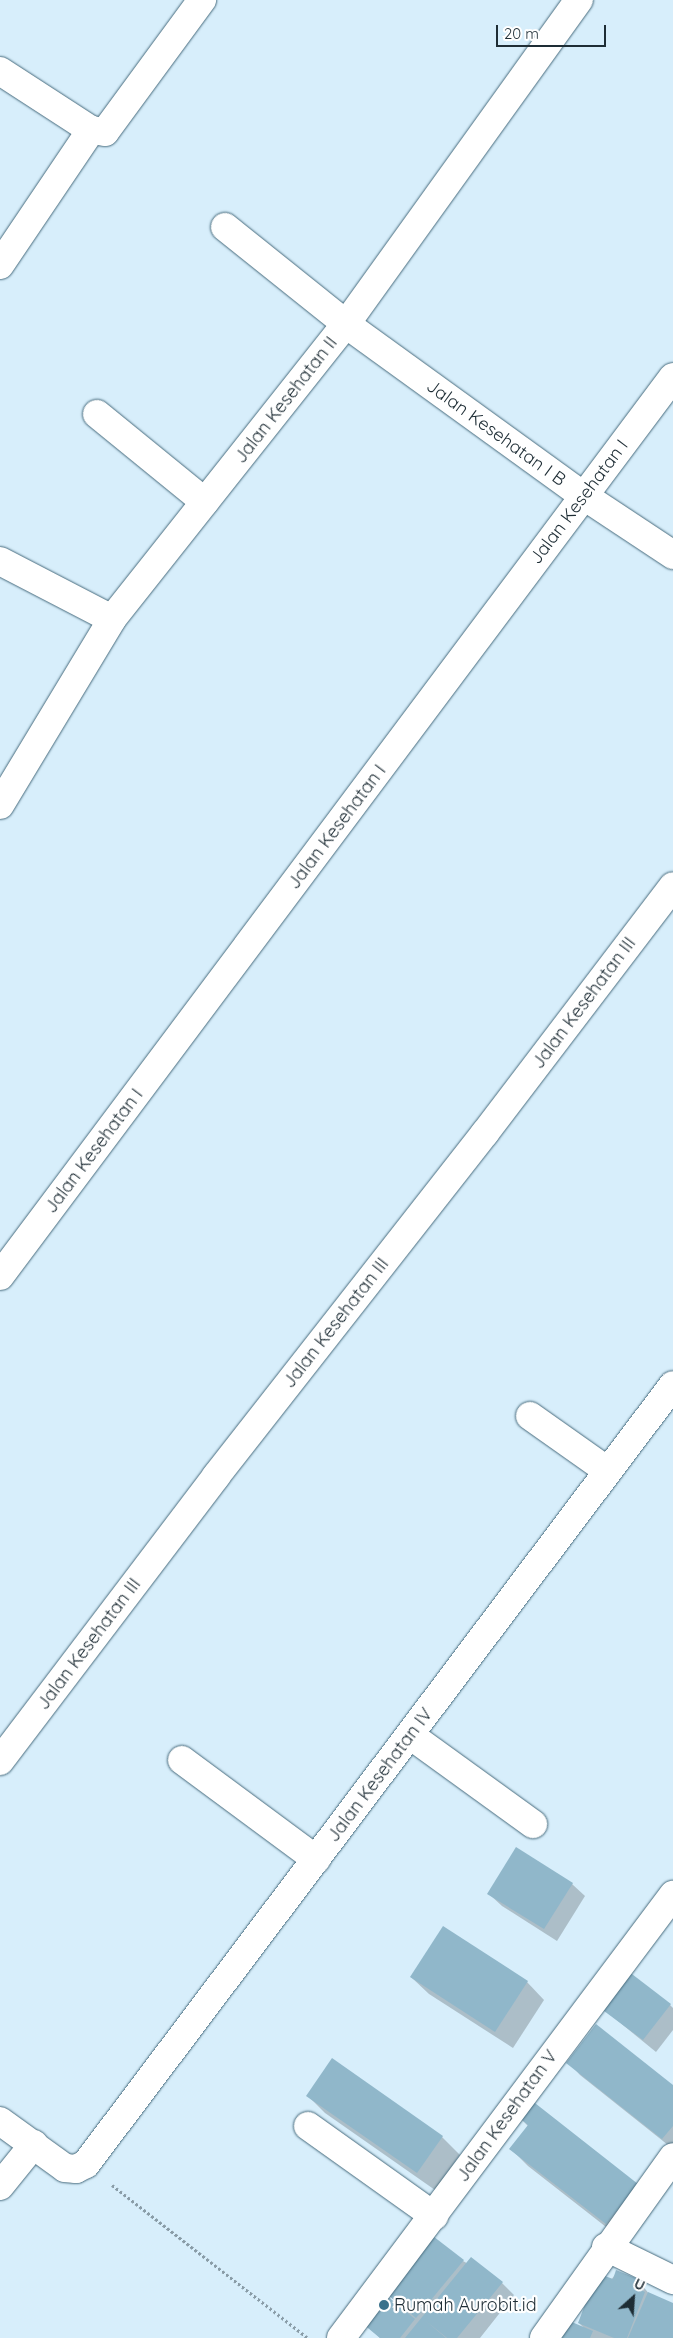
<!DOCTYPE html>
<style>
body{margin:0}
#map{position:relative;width:673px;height:2338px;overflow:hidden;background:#d7eefb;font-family:Quicksand,sans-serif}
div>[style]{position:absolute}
.shadow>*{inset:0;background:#0003}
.building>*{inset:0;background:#90b7ca}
.path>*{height:3px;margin-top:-1.5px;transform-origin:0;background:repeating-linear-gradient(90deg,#899ca7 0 2.5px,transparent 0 5px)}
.roads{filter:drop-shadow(0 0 1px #476b7d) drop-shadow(0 0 1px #476b7d)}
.street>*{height:28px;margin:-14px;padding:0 14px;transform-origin:14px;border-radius:14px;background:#fff}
.dots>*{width:14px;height:14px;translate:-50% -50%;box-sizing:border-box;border:2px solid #fff;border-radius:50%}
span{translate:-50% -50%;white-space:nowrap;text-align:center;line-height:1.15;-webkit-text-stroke:4.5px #fff;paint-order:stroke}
.street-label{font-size:18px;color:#1e2d35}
.poi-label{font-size:18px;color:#1e2d35}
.left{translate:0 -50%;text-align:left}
.north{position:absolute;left:608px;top:2273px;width:50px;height:50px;-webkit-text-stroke:4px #fff;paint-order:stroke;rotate:26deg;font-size:14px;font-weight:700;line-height:20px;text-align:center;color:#1e2d35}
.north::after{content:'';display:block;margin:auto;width:18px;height:22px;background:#1e2d35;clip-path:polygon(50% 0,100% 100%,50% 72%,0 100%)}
.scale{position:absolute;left:496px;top:25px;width:110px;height:22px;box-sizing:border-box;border:2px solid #1e2d35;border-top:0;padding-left:6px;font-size:15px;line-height:18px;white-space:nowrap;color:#1e2d35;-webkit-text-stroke:4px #fff;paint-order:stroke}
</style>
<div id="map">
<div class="shadow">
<div style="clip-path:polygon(572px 1884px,585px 1896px,557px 1941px,502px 1906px,489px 1894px)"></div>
<div style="clip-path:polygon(411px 1977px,527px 1982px,544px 2000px,513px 2048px,429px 1994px)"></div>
<div style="clip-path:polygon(670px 2005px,673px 2008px,673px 2030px,656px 2052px,602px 2008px)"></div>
<div style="clip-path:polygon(333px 2060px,442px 2137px,460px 2155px,435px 2190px,325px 2113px,308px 2096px)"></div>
<div style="clip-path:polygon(568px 2062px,673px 2087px,673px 2149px,580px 2075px)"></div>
<div style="clip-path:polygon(514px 2112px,637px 2185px,624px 2241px,528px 2166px,511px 2149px,528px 2126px)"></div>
<div style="clip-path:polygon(463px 2261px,502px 2283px,514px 2295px,480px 2338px,380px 2338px,359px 2319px,396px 2302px,384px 2290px)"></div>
<div style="clip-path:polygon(617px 2272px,638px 2280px,650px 2295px,673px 2304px,673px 2338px,551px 2338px,585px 2329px,579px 2323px)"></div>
</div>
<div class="building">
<div style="clip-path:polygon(516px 1847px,573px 1883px,544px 1929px,487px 1894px)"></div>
<div style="clip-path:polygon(443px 1926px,528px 1981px,495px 2032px,410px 1977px)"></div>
<div style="clip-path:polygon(628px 1971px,671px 2004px,643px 2040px,600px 2008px)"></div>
<div style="clip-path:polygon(596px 2024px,673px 2085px,673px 2126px,662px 2139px,566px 2063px)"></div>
<div style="clip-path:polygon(332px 2058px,443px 2136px,417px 2173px,306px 2096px)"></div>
<div style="clip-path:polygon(526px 2096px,638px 2184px,606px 2224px,509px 2149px,528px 2125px,513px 2112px)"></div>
<div style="clip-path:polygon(429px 2233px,464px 2260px,416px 2318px,382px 2290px)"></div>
<div style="clip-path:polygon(471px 2257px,503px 2282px,457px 2338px,447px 2338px,426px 2321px,446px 2338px,405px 2338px)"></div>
<div style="clip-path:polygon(616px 2270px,638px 2279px,635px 2287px,645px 2292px,627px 2338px,614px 2338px,578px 2323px,597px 2273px,613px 2279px)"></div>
<div style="clip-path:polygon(381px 2291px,415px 2319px,400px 2338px,380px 2338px,357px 2319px)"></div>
<div style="clip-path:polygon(648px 2292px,673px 2303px,673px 2338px,628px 2338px)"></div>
<div style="clip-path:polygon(560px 2317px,593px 2331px,590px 2338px,550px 2338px)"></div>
</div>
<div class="path">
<div style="left:112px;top:2185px;width:249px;rotate:38deg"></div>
</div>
<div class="roads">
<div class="street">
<div style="left:0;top:71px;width:108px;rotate:33deg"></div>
<div style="left:91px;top:130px;width:14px;rotate:8deg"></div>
<div style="left:105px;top:132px;width:164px;rotate:-53.7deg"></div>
<div style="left:225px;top:227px;width:155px;rotate:38.7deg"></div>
<div style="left:346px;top:324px;width:294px;rotate:35.9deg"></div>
<div style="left:584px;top:496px;width:107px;rotate:33.5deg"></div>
<div style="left:0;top:265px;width:163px;rotate:-56deg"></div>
<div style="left:97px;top:414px;width:139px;rotate:39.2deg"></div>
<div style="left:0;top:561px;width:126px;rotate:27.4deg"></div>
<div style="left:0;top:805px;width:217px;rotate:-58.9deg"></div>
<div style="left:112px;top:619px;width:377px;rotate:-51.6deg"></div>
<div style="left:346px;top:324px;width:399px;rotate:-54.3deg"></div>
<div style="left:0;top:1276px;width:1123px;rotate:-53.18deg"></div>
<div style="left:530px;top:1416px;width:95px;rotate:35.2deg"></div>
<div style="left:410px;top:1735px;width:152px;rotate:35.9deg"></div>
<div style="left:182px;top:1760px;width:167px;rotate:36.5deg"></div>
<div style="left:0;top:1761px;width:358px;rotate:-52.8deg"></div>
<div style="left:216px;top:1476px;width:436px;rotate:-51.9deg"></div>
<div style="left:485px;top:1133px;width:310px;rotate:-52.7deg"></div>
<div style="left:0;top:2121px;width:80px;rotate:35.9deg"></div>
<div style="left:65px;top:2168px;width:11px;rotate:5deg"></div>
<div style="left:76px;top:2169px;width:11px;rotate:-27deg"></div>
<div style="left:86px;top:2164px;width:975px;rotate:-53deg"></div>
<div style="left:308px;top:2126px;width:155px;rotate:35.5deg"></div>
<div style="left:0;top:2186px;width:54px;rotate:-51deg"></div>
<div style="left:606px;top:2247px;width:75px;rotate:26.2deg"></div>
<div style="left:341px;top:2338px;width:554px;rotate:-53.15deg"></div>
<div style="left:544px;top:2338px;width:222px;rotate:-54.5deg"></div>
</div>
</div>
<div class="dots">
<div style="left:384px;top:2305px;background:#39718b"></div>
</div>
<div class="street-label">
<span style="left:286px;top:400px;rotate:-52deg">Jalan Kesehatan II</span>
<span style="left:496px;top:433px;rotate:36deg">Jalan Kesehatan I B</span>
<span style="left:579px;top:502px;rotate:-53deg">Jalan Kesehatan I</span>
<span style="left:337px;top:827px;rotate:-53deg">Jalan Kesehatan I</span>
<span style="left:584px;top:1003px;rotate:-53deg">Jalan Kesehatan III</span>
<span style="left:94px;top:1151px;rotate:-53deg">Jalan Kesehatan I</span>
<span style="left:336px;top:1323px;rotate:-52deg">Jalan Kesehatan III</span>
<span style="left:89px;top:1644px;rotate:-53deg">Jalan Kesehatan III</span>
<span style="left:380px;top:1775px;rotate:-53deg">Jalan Kesehatan IV</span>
<span style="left:507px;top:2116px;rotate:-54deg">Jalan Kesehatan V</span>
</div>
<div class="poi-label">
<span class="left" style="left:394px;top:2305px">Rumah Aurobit.id</span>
</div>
<div class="north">U</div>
<div class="scale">20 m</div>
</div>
